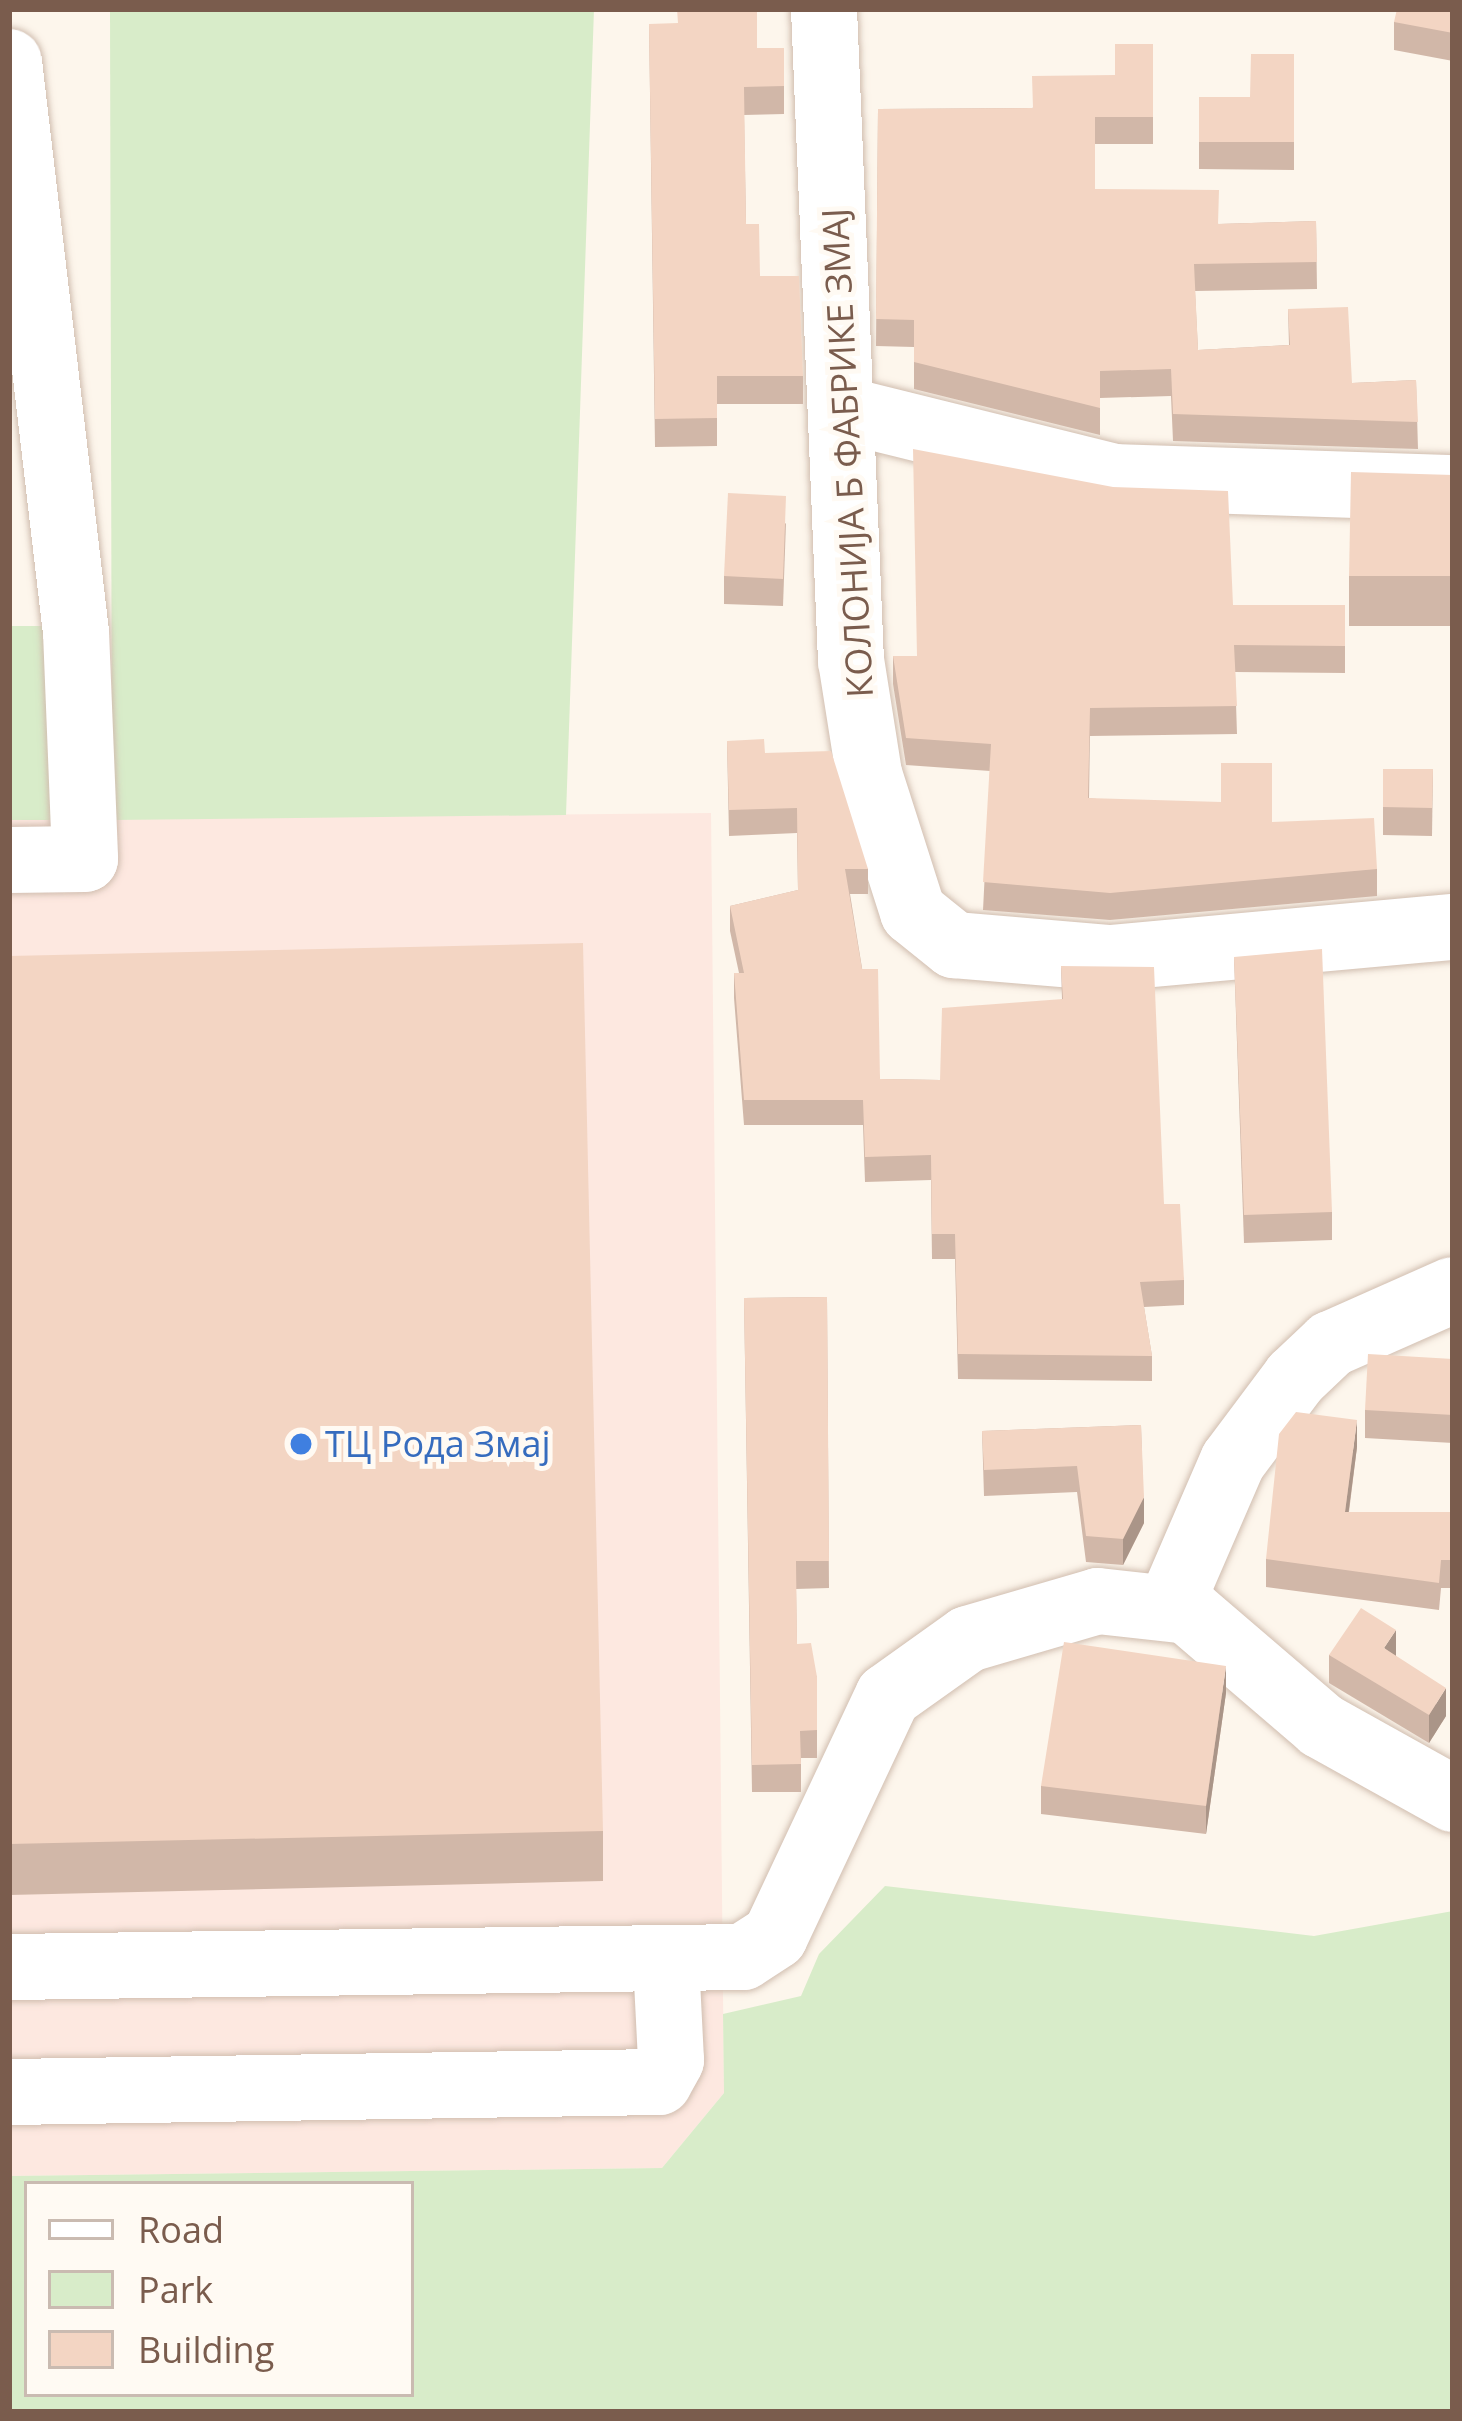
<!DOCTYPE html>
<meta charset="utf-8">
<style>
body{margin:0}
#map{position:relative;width:1462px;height:2421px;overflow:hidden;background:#fdf6ec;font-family:"Open Sans",sans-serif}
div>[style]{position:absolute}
.commercial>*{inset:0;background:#fde8e0}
.green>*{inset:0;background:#d8ecc9}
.roads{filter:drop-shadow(0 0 3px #d1beb0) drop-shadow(0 0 3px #d1beb0)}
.minor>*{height:66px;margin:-33px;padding:0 33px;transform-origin:33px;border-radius:33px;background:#fff}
.wall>*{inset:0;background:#d1b7a8}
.shaded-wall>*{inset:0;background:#aa9588}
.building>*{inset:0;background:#f3d5c3}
.dots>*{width:33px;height:33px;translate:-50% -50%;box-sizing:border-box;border:6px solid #fffaf3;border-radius:50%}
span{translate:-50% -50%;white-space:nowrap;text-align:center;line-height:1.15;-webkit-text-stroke:10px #fffaf3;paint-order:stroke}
.street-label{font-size:36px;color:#7a5c4d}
.shop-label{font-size:36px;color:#366cbe}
.left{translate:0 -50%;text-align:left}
.frame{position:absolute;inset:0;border:12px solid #7a5c4d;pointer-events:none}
.legend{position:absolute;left:24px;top:2181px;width:390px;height:216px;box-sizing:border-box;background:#fffaf3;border:3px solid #cabbb1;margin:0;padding:15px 21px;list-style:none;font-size:36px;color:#7a5c4d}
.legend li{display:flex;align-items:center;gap:24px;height:60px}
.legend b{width:60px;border:3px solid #cabbb1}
</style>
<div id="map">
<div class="commercial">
<div style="clip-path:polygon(711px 813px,724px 2093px,662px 2168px,9px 2176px,9px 820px)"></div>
</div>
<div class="green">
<div style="clip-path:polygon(110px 9px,594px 9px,566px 815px,112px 820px)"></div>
<div style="clip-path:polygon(9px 626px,55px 626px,55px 820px,9px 820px)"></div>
<div style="clip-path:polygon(evenodd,885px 1886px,1314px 1936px,1453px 1911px,1453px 2412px,9px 2412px,9px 2176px,662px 2168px,724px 2093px,723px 2014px,801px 1996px,819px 1954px,885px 1886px,27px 2184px,411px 2184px,411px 2394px,27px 2394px,27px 2184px)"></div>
</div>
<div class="roads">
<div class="minor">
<div style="left:824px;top:9px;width:652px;rotate:87.63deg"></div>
<div style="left:851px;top:660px;width:115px;rotate:81deg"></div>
<div style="left:869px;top:774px;width:145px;rotate:72.3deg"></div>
<div style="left:913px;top:912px;width:53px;rotate:38.8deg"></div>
<div style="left:954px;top:945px;width:157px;rotate:4.8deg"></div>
<div style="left:1110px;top:958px;width:344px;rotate:-5.2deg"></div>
<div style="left:9px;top:62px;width:574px;rotate:83.3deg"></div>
<div style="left:76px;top:632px;width:227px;rotate:87.7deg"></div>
<div style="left:85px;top:859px;width:76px;rotate:179.2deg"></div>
<div style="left:848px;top:411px;width:275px;rotate:13.9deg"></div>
<div style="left:1115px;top:477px;width:338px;rotate:1.9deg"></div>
<div style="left:1171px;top:1604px;width:156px;rotate:-66.6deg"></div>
<div style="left:1233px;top:1461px;width:104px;rotate:-53.2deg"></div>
<div style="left:1295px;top:1378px;width:50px;rotate:-43.4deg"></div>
<div style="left:1331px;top:1344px;width:133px;rotate:-23.9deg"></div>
<div style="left:9px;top:1967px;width:734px;rotate:-0.78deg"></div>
<div style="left:743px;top:1957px;width:38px;rotate:-33deg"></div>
<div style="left:775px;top:1936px;width:265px;rotate:-64.8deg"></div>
<div style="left:888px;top:1696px;width:98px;rotate:-35.5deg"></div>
<div style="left:968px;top:1639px;width:135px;rotate:-16.3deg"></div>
<div style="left:1098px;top:1601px;width:91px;rotate:6.3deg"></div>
<div style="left:1188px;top:1611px;width:177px;rotate:40.6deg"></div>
<div style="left:1322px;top:1726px;width:150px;rotate:29.1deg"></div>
<div style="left:9px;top:2092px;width:650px;rotate:-0.88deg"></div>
<div style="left:659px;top:2082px;width:25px;rotate:-61deg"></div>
<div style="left:671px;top:2060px;width:100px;rotate:-92.9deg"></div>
</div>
</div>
<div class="wall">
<div style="clip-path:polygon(1453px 9px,1453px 61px,1394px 50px,1394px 22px)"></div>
<div style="clip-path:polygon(649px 24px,757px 48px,784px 48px,784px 114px,744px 115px,746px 224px,760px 276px,803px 376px,803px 404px,717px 404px,717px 446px,655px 447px)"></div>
<div style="clip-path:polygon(1153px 44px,1153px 144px,1095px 144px,1095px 189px,1219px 224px,1316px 221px,1317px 289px,1195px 291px,1198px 350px,1289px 345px,1288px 309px,1352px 383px,1416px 380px,1418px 449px,1173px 441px,1171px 396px,1100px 398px,1100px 435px,914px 389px,914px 347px,876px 346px,878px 109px,1032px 108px,1115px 75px)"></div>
<div style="clip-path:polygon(1294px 54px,1294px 170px,1199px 169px,1199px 97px,1250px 97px)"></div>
<div style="clip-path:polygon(1453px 475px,1453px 626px,1349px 626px,1349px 576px)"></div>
<div style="clip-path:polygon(786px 523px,783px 606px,724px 604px,724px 576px)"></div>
<div style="clip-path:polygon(1233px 605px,1345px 605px,1345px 673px,1235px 672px,1237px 734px,1090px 736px,1089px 798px,1272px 822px,1377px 869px,1377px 896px,1110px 920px,983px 910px,990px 771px,906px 765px,893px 684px,893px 656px,917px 656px)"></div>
<div style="clip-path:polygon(727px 741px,765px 753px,868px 869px,868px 894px,850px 894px,880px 1079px,940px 1080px,1062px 999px,1061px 966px,1164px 1204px,1184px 1280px,1184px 1305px,1144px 1307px,1152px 1356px,1152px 1381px,958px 1379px,955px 1259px,932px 1259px,931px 1180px,865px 1182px,863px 1125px,744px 1125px,734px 998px,734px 973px,739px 973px,730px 931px,730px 906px,798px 890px,797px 833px,729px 836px)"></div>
<div style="clip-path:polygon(1383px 769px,1433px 769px,1432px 836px,1383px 835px)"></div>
<div style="clip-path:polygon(9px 956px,603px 1831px,603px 1881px,9px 1895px)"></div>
<div style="clip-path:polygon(1234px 957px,1332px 1212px,1332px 1240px,1244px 1243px)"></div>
<div style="clip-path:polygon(827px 1297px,829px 1588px,796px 1589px,797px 1644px,817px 1677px,817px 1758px,801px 1758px,801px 1792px,752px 1792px,744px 1298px)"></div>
<div style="clip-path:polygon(1453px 1359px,1453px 1443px,1365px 1438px,1365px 1410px)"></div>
<div style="clip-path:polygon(1141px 1425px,1144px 1523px,1123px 1565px,1086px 1562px,1077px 1492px,984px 1496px,982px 1431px)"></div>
<div style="clip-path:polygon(1357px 1447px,1349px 1512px,1453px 1512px,1453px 1588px,1441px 1588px,1439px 1610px,1266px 1587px,1266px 1559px)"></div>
<div style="clip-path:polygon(1329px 1655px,1396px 1656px,1446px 1716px,1429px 1743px,1329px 1683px)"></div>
<div style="clip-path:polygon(1226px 1693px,1206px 1834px,1041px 1814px,1041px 1786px)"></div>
</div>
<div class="shaded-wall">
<div style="clip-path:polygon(1357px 1420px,1357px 1447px,1345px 1539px,1345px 1512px)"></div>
<div style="clip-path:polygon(1144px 1497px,1144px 1523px,1123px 1565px,1123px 1539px)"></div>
<div style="clip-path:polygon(1396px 1630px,1396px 1658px,1384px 1648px)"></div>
<div style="clip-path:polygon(1226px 1666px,1226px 1693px,1206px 1834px,1206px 1806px)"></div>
<div style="clip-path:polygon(1446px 1688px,1446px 1716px,1429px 1743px,1429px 1715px)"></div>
</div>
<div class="building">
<div style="clip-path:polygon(677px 9px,757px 9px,757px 48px,784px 48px,784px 86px,744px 87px,746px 224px,759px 224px,760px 276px,799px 276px,803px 376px,717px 376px,717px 418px,655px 419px,649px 24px,678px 23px)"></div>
<div style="clip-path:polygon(1397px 9px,1453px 9px,1453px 33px,1394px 22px)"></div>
<div style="clip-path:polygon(1115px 44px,1153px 44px,1153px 117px,1095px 117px,1095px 189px,1219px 190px,1218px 224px,1316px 221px,1317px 262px,1194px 264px,1198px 350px,1290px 345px,1288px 309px,1348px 307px,1352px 383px,1416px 380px,1418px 422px,1173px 414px,1171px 369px,1100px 371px,1100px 408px,914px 362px,914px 320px,876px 319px,878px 109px,1033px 108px,1032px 76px,1115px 75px)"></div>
<div style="clip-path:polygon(1251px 54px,1294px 54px,1294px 142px,1199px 142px,1199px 97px,1250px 97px)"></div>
<div style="clip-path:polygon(913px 449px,1113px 487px,1228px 491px,1233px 605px,1345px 605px,1345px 646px,1234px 645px,1237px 706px,1090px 708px,1088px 798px,1221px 802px,1221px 763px,1272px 763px,1272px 822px,1374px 818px,1377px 869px,1110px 893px,983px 882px,991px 744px,906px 738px,893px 656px,917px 656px)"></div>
<div style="clip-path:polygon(1351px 472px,1453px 475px,1453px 576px,1349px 576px)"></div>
<div style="clip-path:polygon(728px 493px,786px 496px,783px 579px,724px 576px)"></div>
<div style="clip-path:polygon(764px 739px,765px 753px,831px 751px,868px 869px,845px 869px,862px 969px,878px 969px,880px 1079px,940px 1080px,942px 1008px,1063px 999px,1061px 966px,1154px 967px,1164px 1204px,1180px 1204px,1184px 1280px,1140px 1282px,1152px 1356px,958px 1354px,955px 1234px,932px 1234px,931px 1155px,865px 1157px,863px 1100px,744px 1100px,734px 973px,744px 973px,730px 906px,798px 890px,797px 808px,729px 810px,727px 741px)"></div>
<div style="clip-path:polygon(1383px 769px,1433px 769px,1432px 808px,1383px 807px)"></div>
<div style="clip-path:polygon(583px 943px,603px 1831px,9px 1844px,9px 956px)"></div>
<div style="clip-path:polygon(1322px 949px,1332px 1212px,1244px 1215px,1234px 957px)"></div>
<div style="clip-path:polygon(827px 1297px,829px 1561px,796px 1561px,797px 1644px,811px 1643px,817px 1677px,817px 1730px,800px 1731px,801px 1764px,752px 1765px,744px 1298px)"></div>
<div style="clip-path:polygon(1368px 1354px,1453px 1359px,1453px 1415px,1365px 1410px)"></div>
<div style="clip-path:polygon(1296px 1412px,1357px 1420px,1345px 1512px,1453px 1512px,1453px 1560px,1441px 1560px,1439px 1583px,1266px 1559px,1279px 1434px)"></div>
<div style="clip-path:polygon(1141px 1425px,1144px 1497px,1123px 1539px,1086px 1536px,1077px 1466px,984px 1470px,982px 1431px)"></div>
<div style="clip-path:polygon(1361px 1608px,1396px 1630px,1384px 1648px,1446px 1688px,1429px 1715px,1329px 1655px)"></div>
<div style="clip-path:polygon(1064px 1642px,1226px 1666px,1206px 1806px,1041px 1786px)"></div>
</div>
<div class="dots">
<div style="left:301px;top:1444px;background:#3f7fe0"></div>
</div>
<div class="street-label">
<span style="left:847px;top:453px;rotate:-93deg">КОЛОНИЈА Б ФАБРИКЕ ЗМАЈ</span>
</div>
<div class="shop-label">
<span class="left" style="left:325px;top:1444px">ТЦ Рода Змај</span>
</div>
<div class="frame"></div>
<ul class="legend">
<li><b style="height:15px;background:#fff"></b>Road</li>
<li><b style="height:33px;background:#d8ecc9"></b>Park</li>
<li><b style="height:33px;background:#f3d5c3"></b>Building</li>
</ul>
</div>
